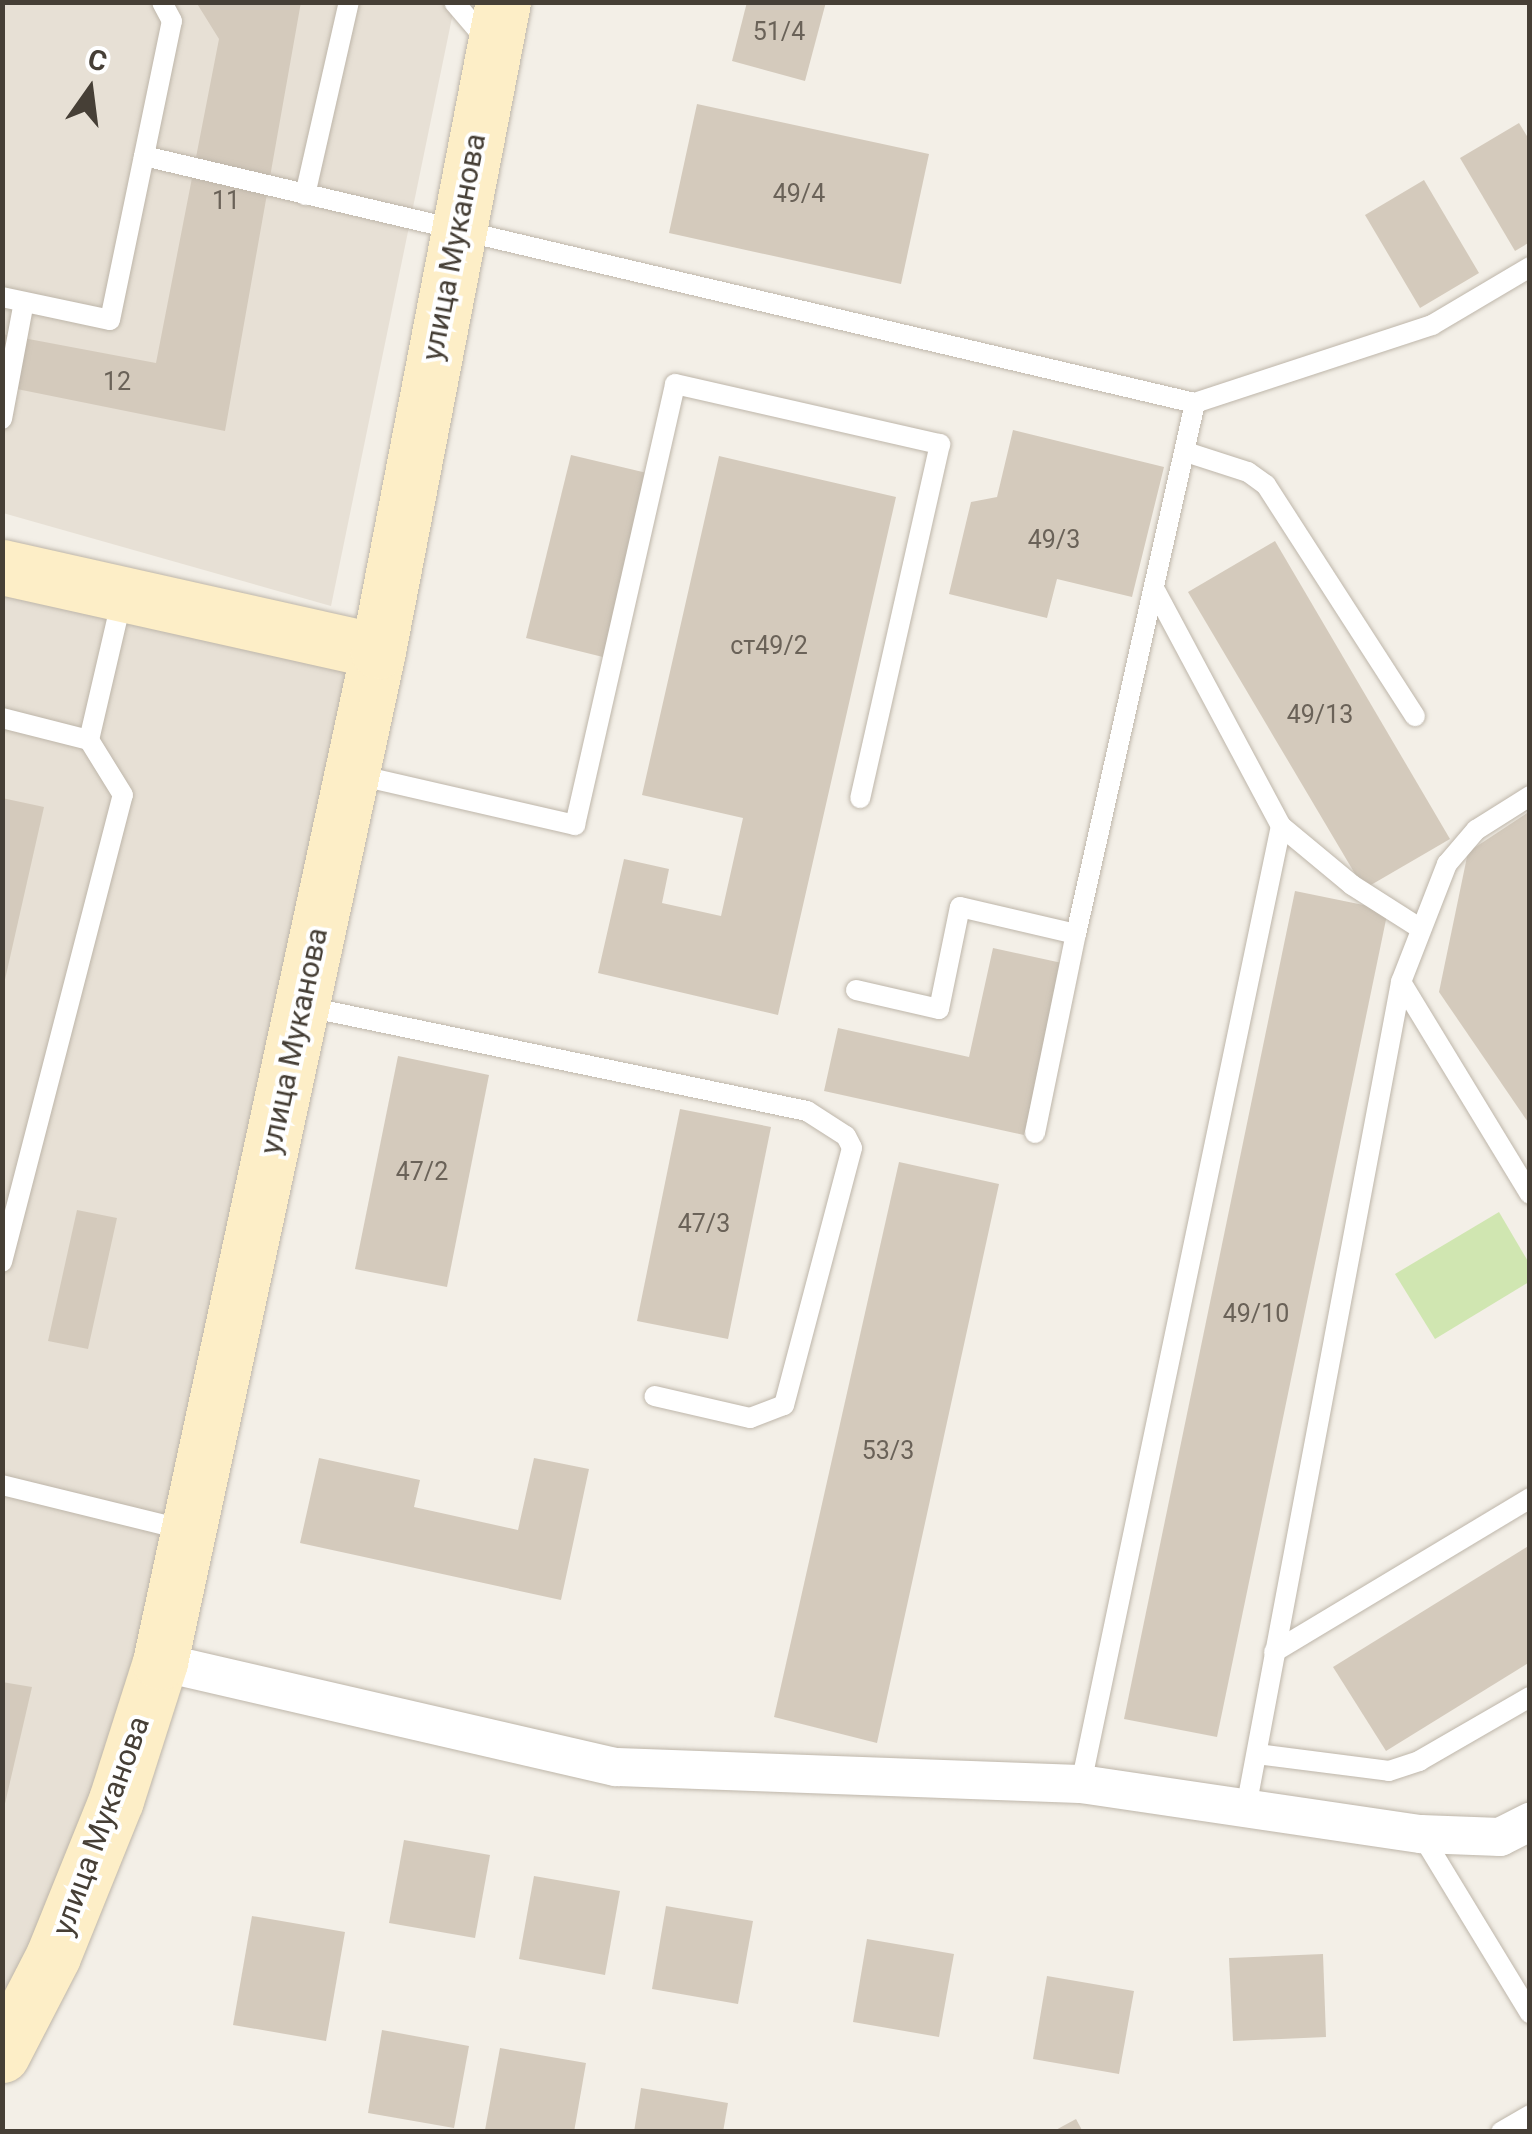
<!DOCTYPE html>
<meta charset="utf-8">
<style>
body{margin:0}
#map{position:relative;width:1532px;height:2134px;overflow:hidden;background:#f3efe7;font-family:Roboto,sans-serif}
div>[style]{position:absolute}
.residential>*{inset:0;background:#e7e0d5}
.green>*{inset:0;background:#d0e6b1}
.building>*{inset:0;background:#d4cabc}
.roads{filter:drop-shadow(0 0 2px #beb6aa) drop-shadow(0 0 2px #beb6aa)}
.lane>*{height:20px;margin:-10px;padding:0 10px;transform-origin:10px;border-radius:10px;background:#fff}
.street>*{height:38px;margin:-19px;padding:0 19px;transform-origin:19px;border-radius:19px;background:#fff}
.secondary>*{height:55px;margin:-27.5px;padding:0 27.5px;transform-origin:27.5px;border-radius:27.5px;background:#fdeec7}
span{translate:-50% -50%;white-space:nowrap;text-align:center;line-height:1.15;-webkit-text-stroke:8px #fff;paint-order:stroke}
.number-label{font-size:25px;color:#6a6258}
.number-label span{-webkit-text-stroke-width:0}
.street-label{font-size:30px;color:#463f36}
.frame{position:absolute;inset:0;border:5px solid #463f36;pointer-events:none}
.north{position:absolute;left:40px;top:40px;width:100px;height:100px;-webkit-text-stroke:8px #fff;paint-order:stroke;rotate:14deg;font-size:28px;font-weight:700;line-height:40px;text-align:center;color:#463f36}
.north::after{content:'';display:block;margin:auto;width:35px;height:45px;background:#463f36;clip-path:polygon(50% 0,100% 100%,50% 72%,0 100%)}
</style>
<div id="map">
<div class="residential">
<div style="clip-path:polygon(2px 3px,455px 3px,331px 606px,3px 513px)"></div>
<div style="clip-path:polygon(3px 567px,378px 651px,187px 1531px,3px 2055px)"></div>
</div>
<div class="green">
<div style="clip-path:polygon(1499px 1212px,1529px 1263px,1529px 1282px,1435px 1339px,1395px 1274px)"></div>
</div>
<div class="building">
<div style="clip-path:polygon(196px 2px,301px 2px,225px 431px,2px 386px,2px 334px,156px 363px,219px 39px)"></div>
<div style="clip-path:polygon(747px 2px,826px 2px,805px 81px,732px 61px)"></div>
<div style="clip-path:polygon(697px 104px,929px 154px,901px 284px,669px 233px)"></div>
<div style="clip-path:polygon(1519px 123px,1530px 141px,1530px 242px,1515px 251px,1460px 158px)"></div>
<div style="clip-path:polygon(1424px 180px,1479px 273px,1420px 308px,1365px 215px)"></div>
<div style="clip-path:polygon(1013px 430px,1164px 467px,1132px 597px,1057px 579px,1047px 618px,949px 594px,971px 502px,997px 497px)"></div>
<div style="clip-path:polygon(571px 455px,647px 473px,603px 657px,526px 638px)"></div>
<div style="clip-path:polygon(719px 456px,896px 497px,778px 1015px,598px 973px,624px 859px,669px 869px,662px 903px,721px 916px,743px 818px,642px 795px)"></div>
<div style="clip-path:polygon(1275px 541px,1450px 839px,1364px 889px,1188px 592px)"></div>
<div style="clip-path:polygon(2px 798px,44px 807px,4px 984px,2px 984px)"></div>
<div style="clip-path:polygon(1530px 811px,1530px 1125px,1439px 992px,1468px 852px)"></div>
<div style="clip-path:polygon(1295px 891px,1388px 910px,1217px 1737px,1124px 1719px)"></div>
<div style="clip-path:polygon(993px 948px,1062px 963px,1024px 1135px,824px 1091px,838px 1028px,969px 1057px)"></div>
<div style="clip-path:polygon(398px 1056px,489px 1075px,447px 1287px,355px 1269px)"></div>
<div style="clip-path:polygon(680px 1109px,771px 1127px,728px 1339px,637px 1321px)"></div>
<div style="clip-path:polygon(899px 1162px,999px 1184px,877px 1743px,774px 1717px)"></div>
<div style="clip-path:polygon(77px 1210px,117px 1218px,88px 1349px,48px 1341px)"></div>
<div style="clip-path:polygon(319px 1458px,420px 1480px,414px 1507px,518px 1530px,534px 1458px,589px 1469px,561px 1600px,300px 1543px)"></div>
<div style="clip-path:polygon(1530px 1545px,1530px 1662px,1386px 1751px,1333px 1667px)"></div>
<div style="clip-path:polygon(2px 1682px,32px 1687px,4px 1808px,2px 1808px)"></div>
<div style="clip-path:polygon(404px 1840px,490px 1855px,475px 1938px,389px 1923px)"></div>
<div style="clip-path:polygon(534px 1876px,620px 1891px,605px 1975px,519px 1959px)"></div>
<div style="clip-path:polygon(666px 1906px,753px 1921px,738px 2004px,652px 1989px)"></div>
<div style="clip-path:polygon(252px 1916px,345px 1932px,326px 2041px,233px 2025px)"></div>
<div style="clip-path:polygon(867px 1939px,954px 1954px,939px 2037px,853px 2022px)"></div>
<div style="clip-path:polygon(1323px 1954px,1326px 2037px,1233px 2041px,1229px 1958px)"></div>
<div style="clip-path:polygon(1047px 1976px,1134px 1991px,1119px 2074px,1033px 2059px)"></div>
<div style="clip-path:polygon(382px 2030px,469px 2046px,454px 2128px,368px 2113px)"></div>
<div style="clip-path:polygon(500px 2048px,586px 2063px,574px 2132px,485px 2130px)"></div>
<div style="clip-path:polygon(641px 2088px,728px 2103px,723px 2132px,634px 2132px)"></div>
<div style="clip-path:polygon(1076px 2119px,1083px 2132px,1052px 2132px)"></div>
</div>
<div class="roads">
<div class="lane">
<div style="left:454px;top:2px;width:54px;rotate:49.5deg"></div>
<div style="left:144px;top:156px;width:1080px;rotate:13.23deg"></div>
<div style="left:1195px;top:403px;width:250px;rotate:-18.2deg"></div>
<div style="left:1432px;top:325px;width:114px;rotate:-30.6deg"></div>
<div style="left:305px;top:195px;width:198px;rotate:-77.2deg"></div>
<div style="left:2px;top:297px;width:110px;rotate:12deg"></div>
<div style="left:110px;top:320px;width:305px;rotate:-78.3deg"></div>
<div style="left:172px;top:21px;width:21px;rotate:-118deg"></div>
<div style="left:2px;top:419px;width:119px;rotate:-79.4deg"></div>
<div style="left:1186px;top:452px;width:65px;rotate:17.9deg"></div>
<div style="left:1248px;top:472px;width:22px;rotate:36deg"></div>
<div style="left:1266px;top:485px;width:275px;rotate:57.2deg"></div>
<div style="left:1156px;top:592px;width:265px;rotate:61.9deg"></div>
<div style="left:1281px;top:826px;width:92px;rotate:39.7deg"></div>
<div style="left:1352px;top:885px;width:78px;rotate:32.5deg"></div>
<div style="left:2px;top:718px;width:90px;rotate:14.2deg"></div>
<div style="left:353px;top:774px;width:228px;rotate:12.9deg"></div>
<div style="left:575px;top:825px;width:452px;rotate:-77.2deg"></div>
<div style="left:675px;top:384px;width:272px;rotate:12.8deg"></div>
<div style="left:940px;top:444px;width:363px;rotate:102.7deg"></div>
<div style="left:1401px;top:982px;width:248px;rotate:58.7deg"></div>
<div style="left:856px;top:990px;width:85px;rotate:12.9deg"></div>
<div style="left:939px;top:1009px;width:104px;rotate:-78.4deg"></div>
<div style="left:960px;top:907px;width:119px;rotate:13.1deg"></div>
<div style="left:1076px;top:934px;width:544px;rotate:-77.37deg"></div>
<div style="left:303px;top:1006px;width:515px;rotate:11.77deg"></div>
<div style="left:807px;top:1111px;width:46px;rotate:32.7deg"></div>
<div style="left:846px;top:1136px;width:13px;rotate:63deg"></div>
<div style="left:852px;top:1148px;width:266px;rotate:104.8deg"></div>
<div style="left:784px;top:1405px;width:36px;rotate:159deg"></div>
<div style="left:750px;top:1418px;width:98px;rotate:-167.1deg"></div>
<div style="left:1035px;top:1133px;width:203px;rotate:-78.4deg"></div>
<div style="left:2px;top:1262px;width:482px;rotate:-75.5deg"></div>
<div style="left:123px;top:795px;width:65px;rotate:-121.7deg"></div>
<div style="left:89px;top:740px;width:146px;rotate:-76.9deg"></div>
<div style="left:2px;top:1485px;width:188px;rotate:13.8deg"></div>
<div style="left:1274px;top:1652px;width:299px;rotate:-31deg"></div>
<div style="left:1257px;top:1754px;width:133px;rotate:7.3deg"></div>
<div style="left:1389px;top:1771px;width:32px;rotate:-18deg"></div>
<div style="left:1419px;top:1761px;width:128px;rotate:-30deg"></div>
<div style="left:1081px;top:1784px;width:979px;rotate:-78.21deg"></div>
<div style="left:1246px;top:1808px;width:840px;rotate:-79.37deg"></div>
<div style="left:1401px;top:982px;width:127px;rotate:-68.7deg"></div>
<div style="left:1447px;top:864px;width:45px;rotate:-49.5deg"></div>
<div style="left:1476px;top:830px;width:64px;rotate:-32.2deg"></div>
<div style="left:1421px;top:1834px;width:210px;rotate:58.7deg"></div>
<div style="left:1501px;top:2132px;width:34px;rotate:-30deg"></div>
</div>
<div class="street">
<div style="left:160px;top:1662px;width:468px;rotate:13deg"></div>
<div style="left:616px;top:1767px;width:465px;rotate:2.1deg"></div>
<div style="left:1081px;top:1784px;width:344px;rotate:8.4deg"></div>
<div style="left:1421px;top:1834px;width:79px;rotate:2.2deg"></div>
<div style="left:1500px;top:1837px;width:34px;rotate:-27deg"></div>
</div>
<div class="secondary">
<div style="left:2px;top:567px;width:385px;rotate:12.6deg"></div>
<div style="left:2px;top:2055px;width:111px;rotate:-62.7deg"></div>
<div style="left:53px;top:1956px;width:168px;rotate:-68deg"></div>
<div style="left:116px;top:1800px;width:145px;rotate:-72.3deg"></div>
<div style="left:160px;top:1662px;width:1034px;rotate:-77.83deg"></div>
<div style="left:378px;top:651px;width:661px;rotate:-79.1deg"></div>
</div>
</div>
<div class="number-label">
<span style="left:779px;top:32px">51/4</span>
<span style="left:799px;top:194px">49/4</span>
<span style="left:226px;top:201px">11</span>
<span style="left:117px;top:382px">12</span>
<span style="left:1054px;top:540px">49/3</span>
<span style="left:769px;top:646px">ст49/2</span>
<span style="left:1320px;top:715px">49/13</span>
<span style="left:422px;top:1172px">47/2</span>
<span style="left:704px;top:1224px">47/3</span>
<span style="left:1256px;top:1314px">49/10</span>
<span style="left:888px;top:1451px">53/3</span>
</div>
<div class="street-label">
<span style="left:454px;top:247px;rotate:-79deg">улица Муканова</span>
<span style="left:294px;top:1041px;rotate:-78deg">улица Муканова</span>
<span style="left:101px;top:1826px;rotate:-70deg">улица Муканова</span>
</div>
<div class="frame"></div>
<div class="north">С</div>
</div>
